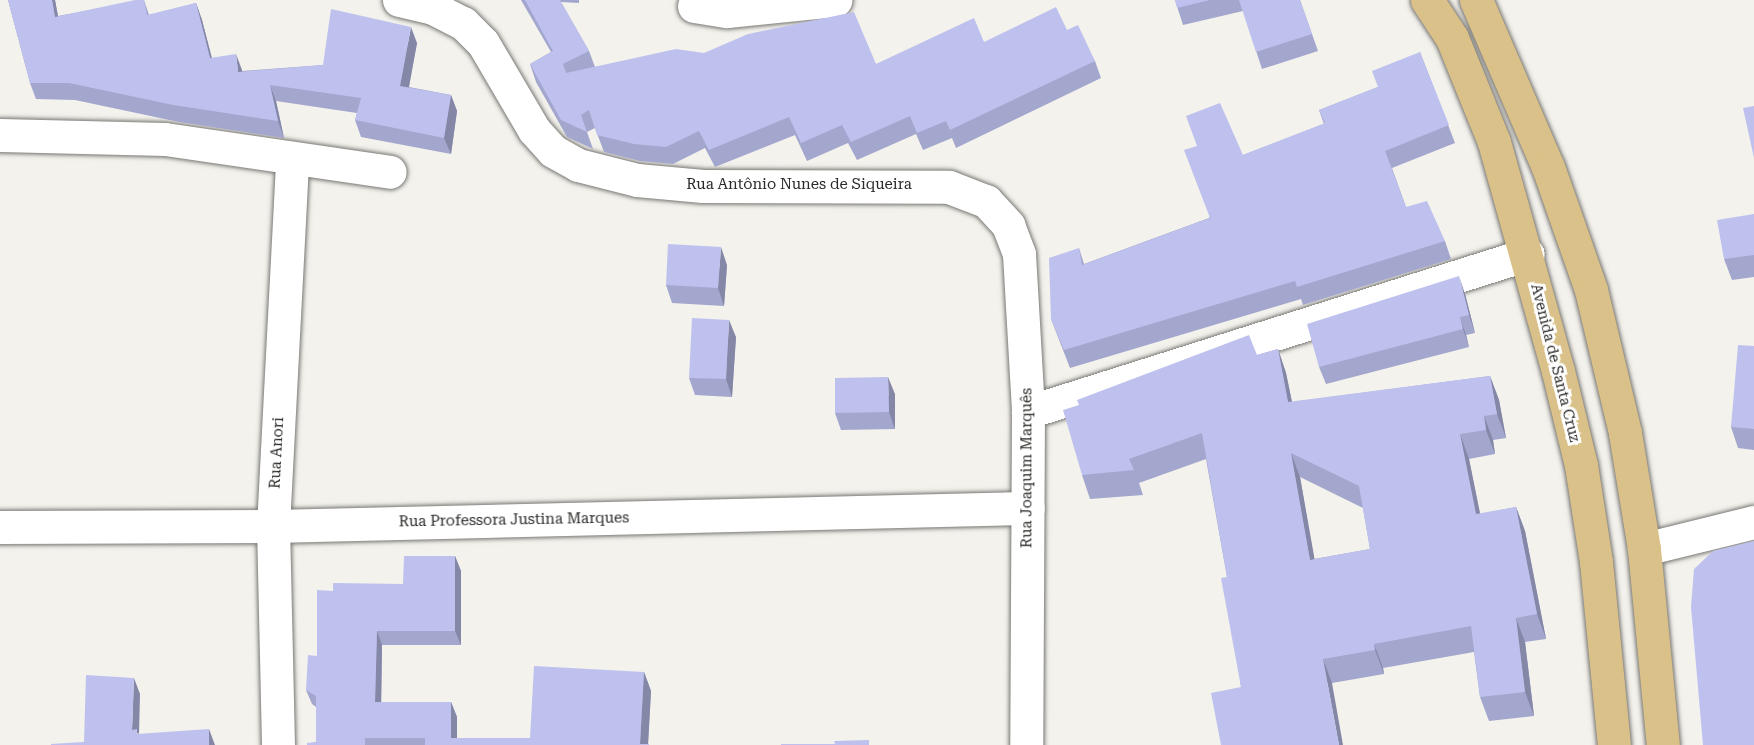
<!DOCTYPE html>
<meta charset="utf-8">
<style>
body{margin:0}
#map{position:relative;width:1754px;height:745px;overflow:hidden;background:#f3f2ed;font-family:"Roboto Serif",serif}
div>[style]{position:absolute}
.roads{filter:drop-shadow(0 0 2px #797773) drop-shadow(0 0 2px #797773)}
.minor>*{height:33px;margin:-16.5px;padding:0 16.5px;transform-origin:16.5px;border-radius:16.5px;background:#fff}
.primary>*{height:33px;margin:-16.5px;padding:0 16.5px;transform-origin:16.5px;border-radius:16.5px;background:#dac189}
.wall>*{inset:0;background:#a3a6cd}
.shaded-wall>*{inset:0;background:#8587a7}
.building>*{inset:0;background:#bec1ee}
span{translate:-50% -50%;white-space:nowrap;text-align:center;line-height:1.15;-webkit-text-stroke:6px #fff;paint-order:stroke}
.street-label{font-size:15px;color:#2b2a28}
</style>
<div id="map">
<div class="roads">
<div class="minor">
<div style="left:399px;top:0;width:35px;rotate:13deg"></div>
<div style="left:433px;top:8px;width:34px;rotate:27deg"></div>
<div style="left:463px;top:23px;width:28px;rotate:45deg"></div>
<div style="left:483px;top:43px;width:101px;rotate:59.6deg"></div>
<div style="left:534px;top:130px;width:28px;rotate:48deg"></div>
<div style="left:553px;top:151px;width:29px;rotate:29deg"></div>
<div style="left:578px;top:165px;width:61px;rotate:14.3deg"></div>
<div style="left:637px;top:180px;width:66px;rotate:5.2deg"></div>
<div style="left:703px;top:186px;width:246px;rotate:0.2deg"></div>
<div style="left:949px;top:187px;width:40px;rotate:21deg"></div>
<div style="left:986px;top:201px;width:33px;rotate:47deg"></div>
<div style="left:1008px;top:225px;width:31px;rotate:69deg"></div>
<div style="left:1019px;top:254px;width:158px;rotate:86.7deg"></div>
<div style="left:1028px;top:412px;width:333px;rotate:90.3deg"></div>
<div style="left:694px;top:6px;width:33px;rotate:9deg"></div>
<div style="left:727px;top:11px;width:109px;rotate:-5.8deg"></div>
<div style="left:0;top:135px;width:165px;rotate:1.4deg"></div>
<div style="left:165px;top:139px;width:227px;rotate:8.3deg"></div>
<div style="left:1028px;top:412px;width:524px;rotate:-17.54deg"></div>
<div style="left:0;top:527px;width:273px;rotate:-0.2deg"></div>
<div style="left:273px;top:526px;width:755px;rotate:-1.37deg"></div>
<div style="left:1644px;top:549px;width:113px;rotate:-13.8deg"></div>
<div style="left:278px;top:745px;width:219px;rotate:-91.3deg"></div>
<div style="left:273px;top:526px;width:366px;rotate:-87deg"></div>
</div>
<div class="primary">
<div style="left:1427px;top:0;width:45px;rotate:56.7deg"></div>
<div style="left:1452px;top:38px;width:112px;rotate:68deg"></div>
<div style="left:1494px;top:142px;width:238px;rotate:74.4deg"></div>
<div style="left:1558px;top:371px;width:97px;rotate:76.3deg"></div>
<div style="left:1581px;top:465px;width:98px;rotate:81.2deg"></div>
<div style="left:1596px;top:562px;width:184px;rotate:84.4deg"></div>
<div style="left:1476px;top:0;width:182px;rotate:66.7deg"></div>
<div style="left:1548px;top:167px;width:130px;rotate:70.7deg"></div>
<div style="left:1591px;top:290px;width:147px;rotate:76.6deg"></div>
<div style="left:1625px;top:433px;width:118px;rotate:80.7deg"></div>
<div style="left:1644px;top:549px;width:197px;rotate:84.5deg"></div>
</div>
</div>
<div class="wall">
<div style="clip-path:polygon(8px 0,55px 0,58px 16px,144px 0,149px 15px,196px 3px,202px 20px,212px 58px,242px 71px,323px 65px,417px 43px,409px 87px,451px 95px,457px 111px,451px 154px,361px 137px,355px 120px,357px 113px,276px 101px,284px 138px,179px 122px,75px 100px,36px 99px,30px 83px)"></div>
<div style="clip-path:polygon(521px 0,579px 0,579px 3px,561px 2px,589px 51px,595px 67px,704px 53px,876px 64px,984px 42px,1067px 30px,1095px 61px,1101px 78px,956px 148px,952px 138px,923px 150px,916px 134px,857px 160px,848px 143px,807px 161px,795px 135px,715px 167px,705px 148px,673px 164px,640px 161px,604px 152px,595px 128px,587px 132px,593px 149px,567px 137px,536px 82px,530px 64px,551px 52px)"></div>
<div style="clip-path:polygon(1175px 0,1300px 0,1318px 51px,1262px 69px,1243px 11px,1183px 25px)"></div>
<div style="clip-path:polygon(1420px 52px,1455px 143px,1392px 168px,1406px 207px,1445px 241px,1451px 259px,1303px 305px,1301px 299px,1070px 368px,1051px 319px,1079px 248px,1084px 264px,1209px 218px,1243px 155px,1324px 124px,1319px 110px,1378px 87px)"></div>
<div style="clip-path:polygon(1754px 214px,1754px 277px,1732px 280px,1724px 259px)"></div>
<div style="clip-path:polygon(727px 265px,724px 306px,672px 303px,666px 285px)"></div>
<div style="clip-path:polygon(1465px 294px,1475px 333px,1466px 335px,1469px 347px,1326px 384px,1319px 367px)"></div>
<div style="clip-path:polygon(736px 337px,732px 397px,695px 395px,689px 378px)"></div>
<div style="clip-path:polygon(1754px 346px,1754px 450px,1738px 448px,1731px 427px)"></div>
<div style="clip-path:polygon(evenodd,1278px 349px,1286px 373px,1292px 402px,1490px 376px,1499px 400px,1506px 438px,1493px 440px,1495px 454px,1469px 459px,1480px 514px,1516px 507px,1525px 531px,1546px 639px,1525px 642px,1534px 716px,1489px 721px,1480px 697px,1474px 652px,1383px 668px,1384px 674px,1332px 683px,1241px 687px,1227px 577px,1206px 459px,1139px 483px,1143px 495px,1090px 499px,1082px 475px,1257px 355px,1278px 349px,1300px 477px,1363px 508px,1370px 549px,1314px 559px,1300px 477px)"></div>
<div style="clip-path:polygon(895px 394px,895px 429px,841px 430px,835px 413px)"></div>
<div style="clip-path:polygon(455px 556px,461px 571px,461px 645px,382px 645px,381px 702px,451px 702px,457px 717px,457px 738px,530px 738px,644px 672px,651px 691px,648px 744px,649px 745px,307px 745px,316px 742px,316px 707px,312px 704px,306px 690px,317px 656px,333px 591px,403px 584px)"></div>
</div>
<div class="shaded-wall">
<div style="clip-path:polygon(52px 0,55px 0,61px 33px,55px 17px)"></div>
<div style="clip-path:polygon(196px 3px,202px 20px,216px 75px,210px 58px)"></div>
<div style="clip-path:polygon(411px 27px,417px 43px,406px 102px,400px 86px)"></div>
<div style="clip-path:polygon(236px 54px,242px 70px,244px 88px,238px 72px)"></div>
<div style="clip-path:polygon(270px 85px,276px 101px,284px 138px,278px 121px)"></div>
<div style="clip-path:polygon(451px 95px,457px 111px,451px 154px,444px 138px)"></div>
<div style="clip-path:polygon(721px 247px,727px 265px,724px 306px,718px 288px)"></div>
<div style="clip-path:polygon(1459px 276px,1465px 294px,1475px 333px,1469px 315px)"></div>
<div style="clip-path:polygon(1460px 317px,1466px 335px,1469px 347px,1463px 329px)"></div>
<div style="clip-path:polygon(729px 320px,736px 337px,732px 397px,726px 379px)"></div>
<div style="clip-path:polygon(1278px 349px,1286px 373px,1297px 427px,1288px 402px)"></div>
<div style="clip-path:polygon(1490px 376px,1499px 400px,1506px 438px,1497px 414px)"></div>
<div style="clip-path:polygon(888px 377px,895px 394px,895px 429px,889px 412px)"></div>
<div style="clip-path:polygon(1484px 416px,1493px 440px,1495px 454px,1486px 430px)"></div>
<div style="clip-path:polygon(1460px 434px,1469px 459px,1485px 538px,1476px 514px)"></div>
<div style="clip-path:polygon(1291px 453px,1300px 477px,1319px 584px,1310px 560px)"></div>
<div style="clip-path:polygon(1516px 507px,1525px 531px,1546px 639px,1537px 614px)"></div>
<div style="clip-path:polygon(455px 556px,461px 571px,461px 645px,455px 631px)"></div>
<div style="clip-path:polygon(1516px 618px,1525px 642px,1534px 716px,1525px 692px)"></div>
<div style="clip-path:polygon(377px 631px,382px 645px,381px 717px,375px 702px)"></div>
<div style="clip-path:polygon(1374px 644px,1383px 668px,1384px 674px,1375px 650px)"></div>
<div style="clip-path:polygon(1323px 659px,1332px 683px,1343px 745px,1339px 745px)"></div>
<div style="clip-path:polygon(644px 672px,651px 691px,648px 745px,640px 745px)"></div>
<div style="clip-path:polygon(134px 678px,140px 694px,139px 734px,132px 730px)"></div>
<div style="clip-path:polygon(451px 702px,457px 717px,457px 745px,451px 738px)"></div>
<div style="clip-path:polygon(209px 729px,215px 745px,209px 745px)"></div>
</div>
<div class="building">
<div style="clip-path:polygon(8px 0,52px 0,55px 17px,135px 0,144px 0,147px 15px,196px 3px,210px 58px,236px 54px,238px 72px,323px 65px,331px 9px,411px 27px,400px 86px,451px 95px,444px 138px,355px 120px,361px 98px,270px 85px,278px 121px,173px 105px,69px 83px,30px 83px)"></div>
<div style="clip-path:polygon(525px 0,560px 0,589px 51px,563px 64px,566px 73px,676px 49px,704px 53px,748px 34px,854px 12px,876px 64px,974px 18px,984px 42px,1056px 7px,1067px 30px,1078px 25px,1095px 61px,950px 130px,946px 121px,917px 133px,910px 116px,851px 142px,842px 125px,801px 143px,789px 117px,709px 150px,699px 131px,666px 147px,634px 144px,597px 135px,589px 110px,581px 115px,587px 132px,561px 120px,530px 64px,553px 51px)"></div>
<div style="clip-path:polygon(1175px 0,1210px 0,1177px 8px)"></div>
<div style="clip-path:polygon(1239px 0,1300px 0,1312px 34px,1256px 52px)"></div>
<div style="clip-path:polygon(1420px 52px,1449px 125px,1385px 151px,1406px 207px,1427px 201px,1445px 241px,1297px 287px,1295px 281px,1064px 350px,1051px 319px,1049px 258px,1079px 248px,1082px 265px,1210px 218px,1184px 150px,1197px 146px,1186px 116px,1220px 103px,1243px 155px,1325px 123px,1319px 110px,1378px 87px,1372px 71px)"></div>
<div style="clip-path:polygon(1754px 106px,1754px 158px,1743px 108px)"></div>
<div style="clip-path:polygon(1754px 214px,1754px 255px,1724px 259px,1717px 220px)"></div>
<div style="clip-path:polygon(668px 244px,721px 247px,718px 288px,666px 285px)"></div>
<div style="clip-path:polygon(1459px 276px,1469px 315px,1460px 317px,1463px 329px,1319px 367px,1307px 324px)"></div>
<div style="clip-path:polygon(692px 318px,729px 320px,726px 379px,689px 378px)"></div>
<div style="clip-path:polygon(evenodd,1249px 335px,1257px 355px,1278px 349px,1288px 402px,1490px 376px,1497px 414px,1484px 416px,1486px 430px,1460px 434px,1476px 514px,1516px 507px,1537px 614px,1516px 618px,1525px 692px,1480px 697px,1471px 626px,1374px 644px,1375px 650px,1323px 659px,1339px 745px,1221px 745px,1211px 693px,1241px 687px,1221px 578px,1227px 577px,1202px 433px,1129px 459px,1134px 470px,1082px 475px,1063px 410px,1079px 405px,1077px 400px,1249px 335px,1291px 453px,1359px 486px,1370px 549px,1310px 560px,1291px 453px)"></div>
<div style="clip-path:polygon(1738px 345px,1754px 346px,1754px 429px,1731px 427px)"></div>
<div style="clip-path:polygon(888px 377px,889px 412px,835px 413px,835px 378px)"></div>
<div style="clip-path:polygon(1754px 541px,1754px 745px,1703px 745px,1691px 607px,1694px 569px,1713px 551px)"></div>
<div style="clip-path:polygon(404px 556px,455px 556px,455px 631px,377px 631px,375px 702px,451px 702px,451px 738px,365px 738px,365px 745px,307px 745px,307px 743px,316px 742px,316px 696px,306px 690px,308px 655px,317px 656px,317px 590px,333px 591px,333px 583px,403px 584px)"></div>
<div style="clip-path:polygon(534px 666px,644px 672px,640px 744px,649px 744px,649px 745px,425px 745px,425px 738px,530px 738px)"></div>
<div style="clip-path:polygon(86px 675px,134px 678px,132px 730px,137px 729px,137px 734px,209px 729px,209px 745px,51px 745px,51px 744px,84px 742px)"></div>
<div style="clip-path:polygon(869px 740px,869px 745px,781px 745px,781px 744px,835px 744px,834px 741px)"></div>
</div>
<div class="street-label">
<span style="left:799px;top:185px">Rua Antônio Nunes de Siqueira</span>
<span style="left:1555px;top:363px;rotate:76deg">Avenida de Santa Cruz</span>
<span style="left:277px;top:453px;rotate:-87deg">Rua Anori</span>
<span style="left:1027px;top:468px;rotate:-90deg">Rua Joaquim Marquês</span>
<span style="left:514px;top:520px;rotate:-1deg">Rua Professora Justina Marques</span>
</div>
</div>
